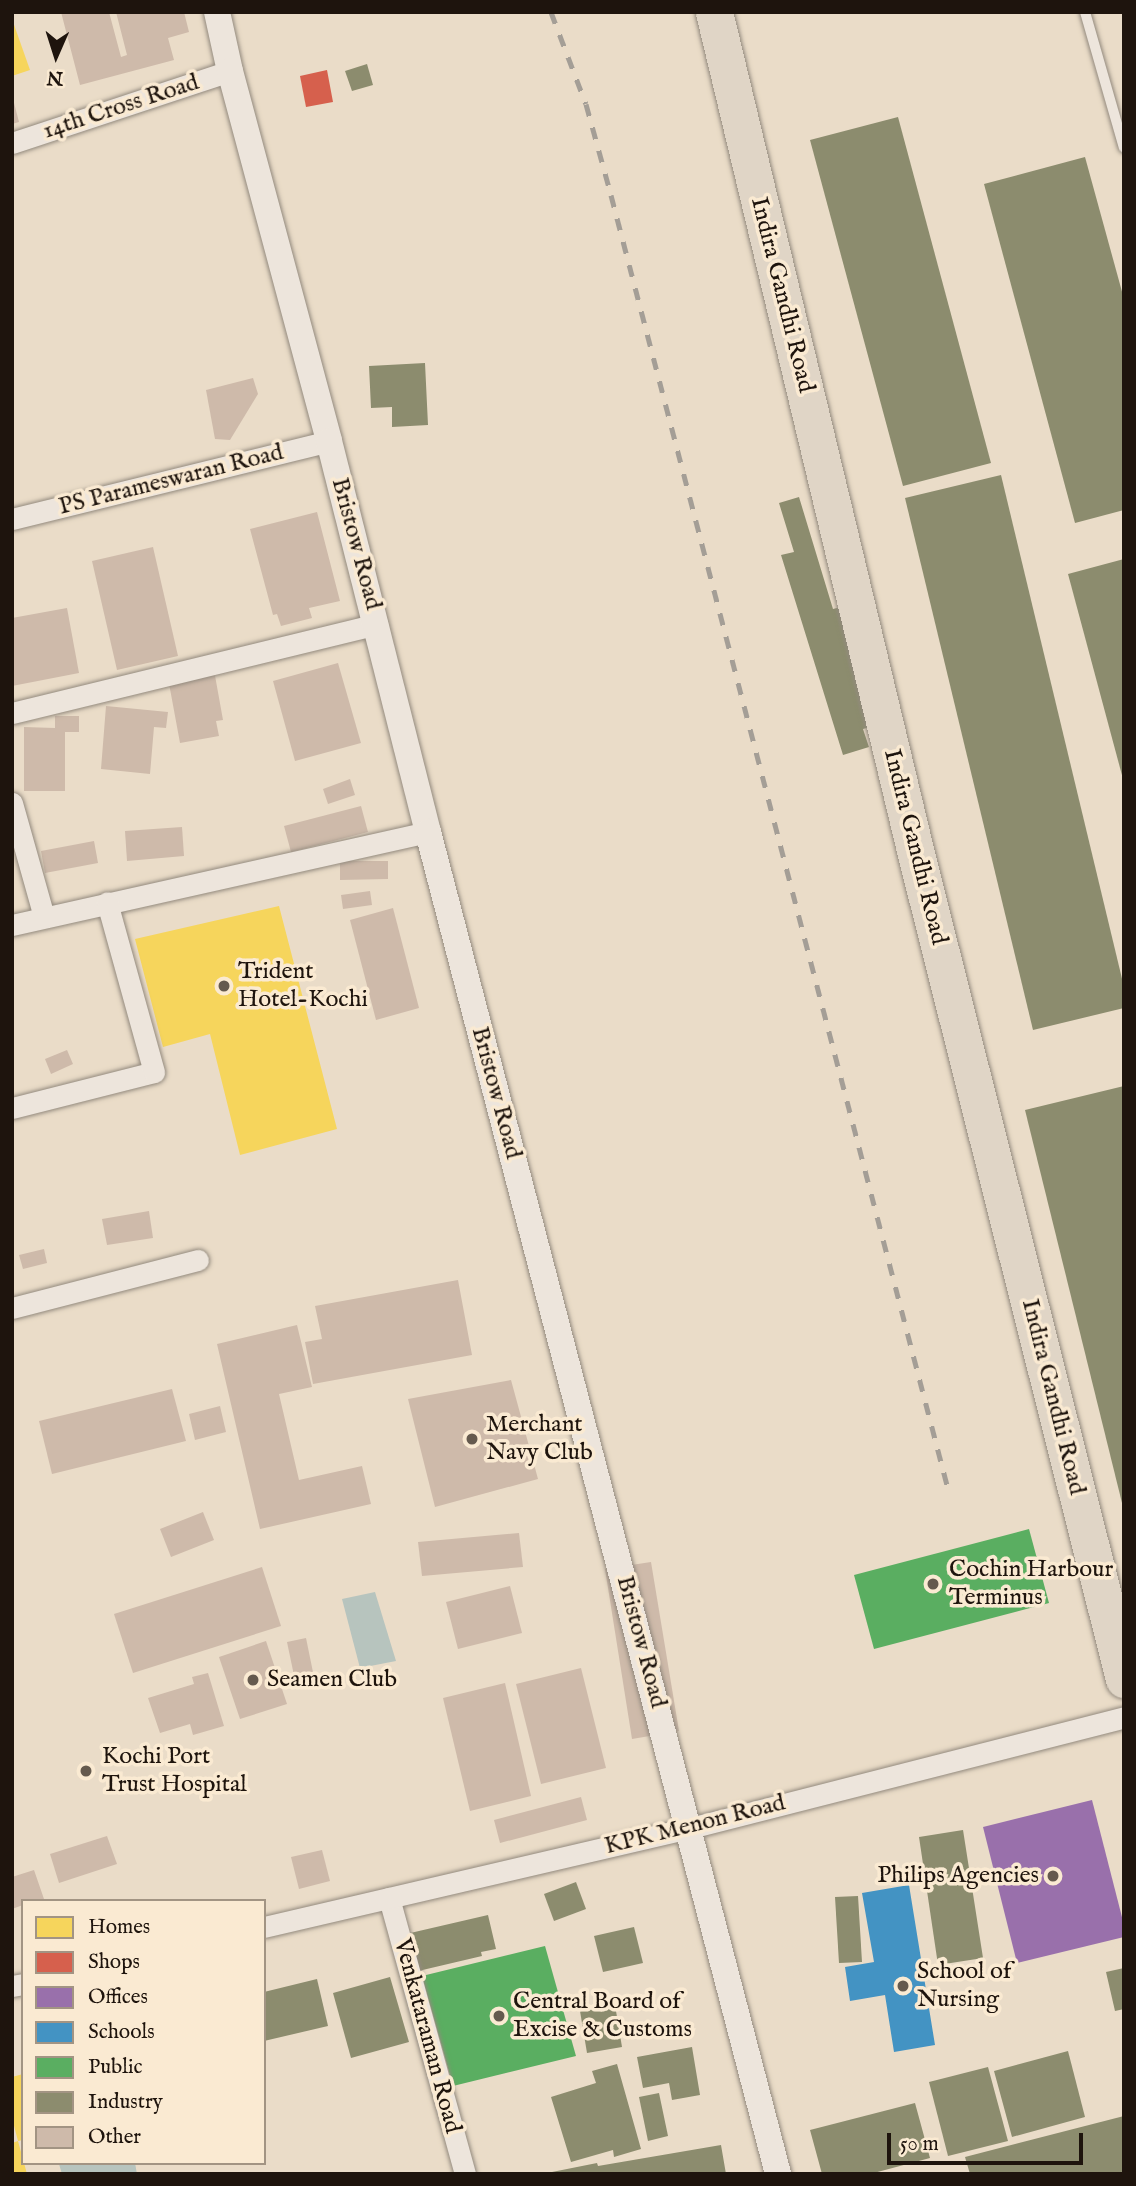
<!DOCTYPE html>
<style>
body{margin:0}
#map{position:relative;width:1136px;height:2186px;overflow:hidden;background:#eadcc8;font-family:"IM FELL English",serif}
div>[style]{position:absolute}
.water>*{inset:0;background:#b7c4be}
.homes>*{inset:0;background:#f6d55c}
.shops>*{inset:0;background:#d6604d}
.offices>*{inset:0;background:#9970ab}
.schools>*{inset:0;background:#4393c3}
.public>*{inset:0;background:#5aae61}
.industry>*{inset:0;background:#8c8c6e}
.building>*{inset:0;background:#cebaaa}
.roads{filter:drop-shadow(0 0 2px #938a7e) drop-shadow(0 0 2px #938a7e)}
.service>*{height:10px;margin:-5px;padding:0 5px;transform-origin:5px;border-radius:5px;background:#ede5dc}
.minor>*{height:21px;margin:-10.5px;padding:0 10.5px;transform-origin:10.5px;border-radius:10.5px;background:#ede5dc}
.tertiary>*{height:26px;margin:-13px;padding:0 13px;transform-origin:13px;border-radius:13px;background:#ede5dc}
.trunk>*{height:37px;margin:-18.5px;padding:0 18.5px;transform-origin:18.5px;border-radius:18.5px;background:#e0d5c6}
.rail>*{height:5px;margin-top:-2.5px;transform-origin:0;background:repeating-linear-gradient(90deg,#a49e96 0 12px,transparent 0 24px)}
.dots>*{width:19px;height:19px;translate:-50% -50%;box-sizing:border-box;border:4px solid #faead2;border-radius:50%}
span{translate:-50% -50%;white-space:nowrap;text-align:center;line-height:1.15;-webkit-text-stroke:7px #faead2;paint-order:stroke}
.street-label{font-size:24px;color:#1e140d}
.poi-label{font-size:24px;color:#1e140d}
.left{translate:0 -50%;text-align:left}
.right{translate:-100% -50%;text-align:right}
.frame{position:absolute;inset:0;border:14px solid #1e140d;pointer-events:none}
.legend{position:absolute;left:21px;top:1899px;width:245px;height:266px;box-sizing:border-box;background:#faead2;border:2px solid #a29483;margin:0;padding:9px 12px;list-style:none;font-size:21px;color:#1e140d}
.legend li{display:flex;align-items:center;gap:14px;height:35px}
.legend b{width:35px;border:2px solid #a29483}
.north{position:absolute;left:21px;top:21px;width:70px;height:70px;-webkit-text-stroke:5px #faead2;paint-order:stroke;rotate:183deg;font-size:19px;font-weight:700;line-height:28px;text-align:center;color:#1e140d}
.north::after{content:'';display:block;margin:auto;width:24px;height:32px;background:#1e140d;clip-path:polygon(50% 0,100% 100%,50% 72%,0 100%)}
.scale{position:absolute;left:887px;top:2133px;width:196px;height:32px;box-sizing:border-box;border:4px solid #1e140d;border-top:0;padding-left:9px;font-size:21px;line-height:24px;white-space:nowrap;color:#1e140d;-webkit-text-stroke:5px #faead2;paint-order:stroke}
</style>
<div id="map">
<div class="water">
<div style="clip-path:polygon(375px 1592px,396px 1661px,360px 1668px,342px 1599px)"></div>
<div style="clip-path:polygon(135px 2163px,137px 2174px,62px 2174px,59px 2164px)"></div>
</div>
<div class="homes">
<div style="clip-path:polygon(12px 19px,30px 70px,12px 76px)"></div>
<div style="clip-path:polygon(279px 906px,337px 1129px,240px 1155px,210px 1034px,163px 1047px,135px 939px)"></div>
<div style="clip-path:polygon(23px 2074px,23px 2140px,18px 2141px,27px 2174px,12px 2174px,12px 2143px,18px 2141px,12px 2118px,12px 2077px)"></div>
</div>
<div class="shops">
<div style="clip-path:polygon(327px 70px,333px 102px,306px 107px,300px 76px)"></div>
</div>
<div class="offices">
<div style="clip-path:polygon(1092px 1800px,1124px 1925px,1124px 1937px,1017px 1963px,983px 1827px)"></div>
</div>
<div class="schools">
<div style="clip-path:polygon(909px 1885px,935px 2045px,894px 2052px,885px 1995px,850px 2001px,845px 1967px,874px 1962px,862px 1893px)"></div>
</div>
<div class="public">
<div style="clip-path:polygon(1029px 1529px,1049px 1603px,874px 1649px,854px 1575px)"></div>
<div style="clip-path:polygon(545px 1946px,576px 2056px,453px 2086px,422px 1976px)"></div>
</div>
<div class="industry">
<div style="clip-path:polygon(367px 64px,373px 85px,352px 91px,345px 71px)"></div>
<div style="clip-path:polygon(898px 117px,991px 463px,903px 486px,810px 140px)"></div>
<div style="clip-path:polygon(1085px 157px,1124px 299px,1124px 510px,1075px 523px,984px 184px)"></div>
<div style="clip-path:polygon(425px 363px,428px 425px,392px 427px,392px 407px,371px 408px,369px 366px)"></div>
<div style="clip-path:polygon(1001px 475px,1124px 987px,1124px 1008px,1033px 1030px,905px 498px)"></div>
<div style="clip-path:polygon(799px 497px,833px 609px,848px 605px,880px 724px,863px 729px,869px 747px,843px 755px,781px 555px,794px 552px,779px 503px)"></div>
<div style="clip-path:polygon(1124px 559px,1124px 779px,1123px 779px,1068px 574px)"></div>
<div style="clip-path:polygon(1124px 1086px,1124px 1507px,1123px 1507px,1025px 1110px)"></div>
<div style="clip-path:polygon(963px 1830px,983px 1958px,938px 1965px,919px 1837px)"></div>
<div style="clip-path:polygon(576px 1882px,586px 1909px,554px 1921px,544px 1894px)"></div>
<div style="clip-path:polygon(858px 1896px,862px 1962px,839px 1963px,835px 1897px)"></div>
<div style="clip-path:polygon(488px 1915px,496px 1949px,481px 1952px,482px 1956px,414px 1972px,406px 1934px)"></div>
<div style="clip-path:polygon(634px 1927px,643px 1963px,603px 1972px,594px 1936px)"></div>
<div style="clip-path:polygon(1124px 1968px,1124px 2009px,1115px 2011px,1106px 1972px)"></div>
<div style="clip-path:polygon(390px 1977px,409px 2042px,351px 2058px,333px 1993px)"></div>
<div style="clip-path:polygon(317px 1979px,328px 2026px,264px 2041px,264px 1992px)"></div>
<div style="clip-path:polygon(615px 2005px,622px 2047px,587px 2053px,580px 2011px)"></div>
<div style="clip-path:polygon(692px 2047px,700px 2095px,672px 2100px,669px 2083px,643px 2088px,637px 2057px)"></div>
<div style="clip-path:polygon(1068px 2051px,1085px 2117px,1012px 2137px,994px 2071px)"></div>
<div style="clip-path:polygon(617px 2064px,641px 2149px,614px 2157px,613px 2150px,571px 2162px,551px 2097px,596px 2083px,592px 2071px)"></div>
<div style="clip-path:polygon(988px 2067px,1008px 2141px,948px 2156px,929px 2082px)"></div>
<div style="clip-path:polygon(659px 2093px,668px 2136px,648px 2141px,639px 2097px)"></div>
<div style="clip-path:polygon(915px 2103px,930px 2158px,870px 2174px,822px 2174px,810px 2130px)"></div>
<div style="clip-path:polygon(1124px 2116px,1124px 2174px,970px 2174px,965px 2157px)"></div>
<div style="clip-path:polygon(721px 2145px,726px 2174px,542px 2174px,597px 2163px,598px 2166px)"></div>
</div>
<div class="building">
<div style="clip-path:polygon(61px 12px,109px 12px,121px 57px,127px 55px,116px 12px,184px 12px,189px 32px,168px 38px,174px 60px,80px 85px)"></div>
<div style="clip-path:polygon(13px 99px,19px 122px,12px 124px,12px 100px)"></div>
<div style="clip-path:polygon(253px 378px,258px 394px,230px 440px,215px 439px,206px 390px)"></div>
<div style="clip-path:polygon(317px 512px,340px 601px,309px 608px,312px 618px,281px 626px,277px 614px,273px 615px,250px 529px)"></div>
<div style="clip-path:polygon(153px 547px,178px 656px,117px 670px,92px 561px)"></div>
<div style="clip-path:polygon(67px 608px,79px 673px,12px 686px,12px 618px)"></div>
<div style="clip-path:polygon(338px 663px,361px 743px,295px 761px,273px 681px)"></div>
<div style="clip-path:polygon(214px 670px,223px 720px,216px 721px,219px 736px,180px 743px,168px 678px)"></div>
<div style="clip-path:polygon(106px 706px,168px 712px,166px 728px,154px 727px,150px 774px,101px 769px)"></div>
<div style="clip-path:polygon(55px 716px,79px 716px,79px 732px,65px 732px,65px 791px,24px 791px,24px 727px,55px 728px)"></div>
<div style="clip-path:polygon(350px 779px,355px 795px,328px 804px,323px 789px)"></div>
<div style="clip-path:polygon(361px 806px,368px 832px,291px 852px,284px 826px)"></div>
<div style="clip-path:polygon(182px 827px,184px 856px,127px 861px,125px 831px)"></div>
<div style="clip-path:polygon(94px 841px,98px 863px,45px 873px,41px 851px)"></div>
<div style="clip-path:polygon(340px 861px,388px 861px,388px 879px,340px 880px)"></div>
<div style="clip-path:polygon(370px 891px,372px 905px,343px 909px,341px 895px)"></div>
<div style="clip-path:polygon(393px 908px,419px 1008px,376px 1020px,350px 920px)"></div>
<div style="clip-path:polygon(67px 1050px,73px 1064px,51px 1074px,45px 1059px)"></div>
<div style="clip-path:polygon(149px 1211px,153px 1238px,107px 1245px,102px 1219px)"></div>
<div style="clip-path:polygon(44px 1249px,47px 1263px,23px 1269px,19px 1255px)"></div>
<div style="clip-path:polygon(458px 1280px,472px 1355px,313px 1384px,305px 1342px,322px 1339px,315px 1306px)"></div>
<div style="clip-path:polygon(297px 1325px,312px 1387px,279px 1394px,299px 1480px,362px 1466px,371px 1504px,260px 1529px,217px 1344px)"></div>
<div style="clip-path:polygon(511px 1380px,538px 1479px,435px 1507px,408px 1399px)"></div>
<div style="clip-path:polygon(172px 1389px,186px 1441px,52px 1474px,39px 1421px)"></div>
<div style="clip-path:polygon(220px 1406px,226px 1432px,195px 1440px,189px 1414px)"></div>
<div style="clip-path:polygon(203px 1512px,214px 1540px,171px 1557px,160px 1529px)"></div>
<div style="clip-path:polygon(519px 1533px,523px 1567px,422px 1576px,418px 1542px)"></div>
<div style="clip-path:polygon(651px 1562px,679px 1731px,632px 1739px,605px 1569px)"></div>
<div style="clip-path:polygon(262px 1567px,281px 1626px,133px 1673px,114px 1614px)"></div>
<div style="clip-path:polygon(510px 1586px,522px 1633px,458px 1649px,446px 1602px)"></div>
<div style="clip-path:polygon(306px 1638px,315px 1682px,296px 1685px,287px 1642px)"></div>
<div style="clip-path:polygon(266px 1641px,287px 1704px,240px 1719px,219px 1657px)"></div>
<div style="clip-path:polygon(581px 1668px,606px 1768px,541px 1784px,516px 1684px)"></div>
<div style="clip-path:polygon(208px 1673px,224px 1726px,193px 1735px,190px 1724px,160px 1733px,148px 1698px,194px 1684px,192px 1677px)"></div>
<div style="clip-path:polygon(505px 1683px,531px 1796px,470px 1811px,443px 1698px)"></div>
<div style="clip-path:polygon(581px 1797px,587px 1820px,500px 1843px,494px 1820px)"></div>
<div style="clip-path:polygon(107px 1836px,117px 1864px,59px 1883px,50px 1854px)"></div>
<div style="clip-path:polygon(322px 1850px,330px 1881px,299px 1889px,291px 1857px)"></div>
<div style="clip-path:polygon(34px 1870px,44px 1899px,23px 1901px,23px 1905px,12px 1909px,12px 1877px)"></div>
</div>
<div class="roads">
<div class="service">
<div style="left:1085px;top:12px;width:141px;rotate:74deg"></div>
</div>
<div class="minor">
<div style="left:12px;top:143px;width:230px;rotate:-18.3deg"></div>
<div style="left:12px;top:519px;width:326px;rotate:-13.8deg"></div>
<div style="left:12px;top:713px;width:376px;rotate:-13.7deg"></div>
<div style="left:12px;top:803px;width:118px;rotate:74.3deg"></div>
<div style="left:12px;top:925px;width:426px;rotate:-12.6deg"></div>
<div style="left:12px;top:1108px;width:146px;rotate:-14.2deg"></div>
<div style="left:154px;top:1072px;width:176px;rotate:-105.5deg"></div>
<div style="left:12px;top:1308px;width:192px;rotate:-14.5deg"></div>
<div style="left:389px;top:1898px;width:286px;rotate:74.6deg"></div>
<div style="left:264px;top:1927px;width:437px;rotate:-13.1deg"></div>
<div style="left:690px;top:1828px;width:448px;rotate:-14.3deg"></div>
<div style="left:12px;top:1986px;width:11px;rotate:-10deg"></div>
</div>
<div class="tertiary">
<div style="left:217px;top:12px;width:60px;rotate:77.6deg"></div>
<div style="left:230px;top:71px;width:383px;rotate:75deg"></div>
<div style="left:329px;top:441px;width:403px;rotate:75.8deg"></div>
<div style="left:428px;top:832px;width:1387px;rotate:75.38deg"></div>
</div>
<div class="trunk">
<div style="left:714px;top:12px;width:870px;rotate:76.51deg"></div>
<div style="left:917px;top:858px;width:847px;rotate:75.85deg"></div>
</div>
</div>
<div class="rail">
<div style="left:551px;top:12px;width:98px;rotate:69.2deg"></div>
<div style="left:586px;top:104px;width:94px;rotate:74.6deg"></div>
<div style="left:611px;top:195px;width:1341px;rotate:75.4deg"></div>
</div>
<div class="dots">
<div style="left:224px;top:986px;background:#655a4e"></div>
<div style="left:472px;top:1439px;background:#655a4e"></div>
<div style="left:933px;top:1584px;background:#655a4e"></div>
<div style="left:253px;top:1680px;background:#655a4e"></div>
<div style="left:86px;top:1771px;background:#655a4e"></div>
<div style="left:1053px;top:1876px;background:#655a4e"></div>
<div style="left:903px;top:1986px;background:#655a4e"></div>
<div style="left:499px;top:2016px;background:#655a4e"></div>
</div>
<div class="street-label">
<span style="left:121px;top:107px;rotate:-18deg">14th Cross Road</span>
<span style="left:782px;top:295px;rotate:76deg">Indira Gandhi Road</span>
<span style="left:171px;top:480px;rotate:-14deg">PS Parameswaran Road</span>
<span style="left:356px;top:544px;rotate:75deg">Bristow Road</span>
<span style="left:915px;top:847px;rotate:76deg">Indira Gandhi Road</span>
<span style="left:496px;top:1093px;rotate:75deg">Bristow Road</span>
<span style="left:1053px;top:1397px;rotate:76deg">Indira Gandhi Road</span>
<span style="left:641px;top:1642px;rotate:75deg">Bristow Road</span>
<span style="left:695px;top:1825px;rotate:-14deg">KPK Menon Road</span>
<span style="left:427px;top:2036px;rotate:75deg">Venkataraman Road</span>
</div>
<div class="poi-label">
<span class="left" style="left:238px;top:986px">Trident<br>Hotel-Kochi</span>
<span class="left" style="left:486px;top:1439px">Merchant<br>Navy Club</span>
<span class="left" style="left:949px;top:1584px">Cochin Harbour<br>Terminus</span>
<span class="left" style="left:267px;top:1680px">Seamen Club</span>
<span class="left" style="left:102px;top:1771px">Kochi Port<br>Trust Hospital</span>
<span class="right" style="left:1039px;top:1876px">Philips Agencies</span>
<span class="left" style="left:917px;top:1986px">School of<br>Nursing</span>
<span class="left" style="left:513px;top:2016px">Central Board of<br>Excise &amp; Customs</span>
</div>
<div class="frame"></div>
<ul class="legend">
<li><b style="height:19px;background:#f6d55c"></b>Homes</li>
<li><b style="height:19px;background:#d6604d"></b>Shops</li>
<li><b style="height:19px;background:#9970ab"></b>Offices</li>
<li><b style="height:19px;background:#4393c3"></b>Schools</li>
<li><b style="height:19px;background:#5aae61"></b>Public</li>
<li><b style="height:19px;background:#8c8c6e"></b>Industry</li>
<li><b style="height:19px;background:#cebaaa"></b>Other</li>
</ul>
<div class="north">N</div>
<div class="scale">50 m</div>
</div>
